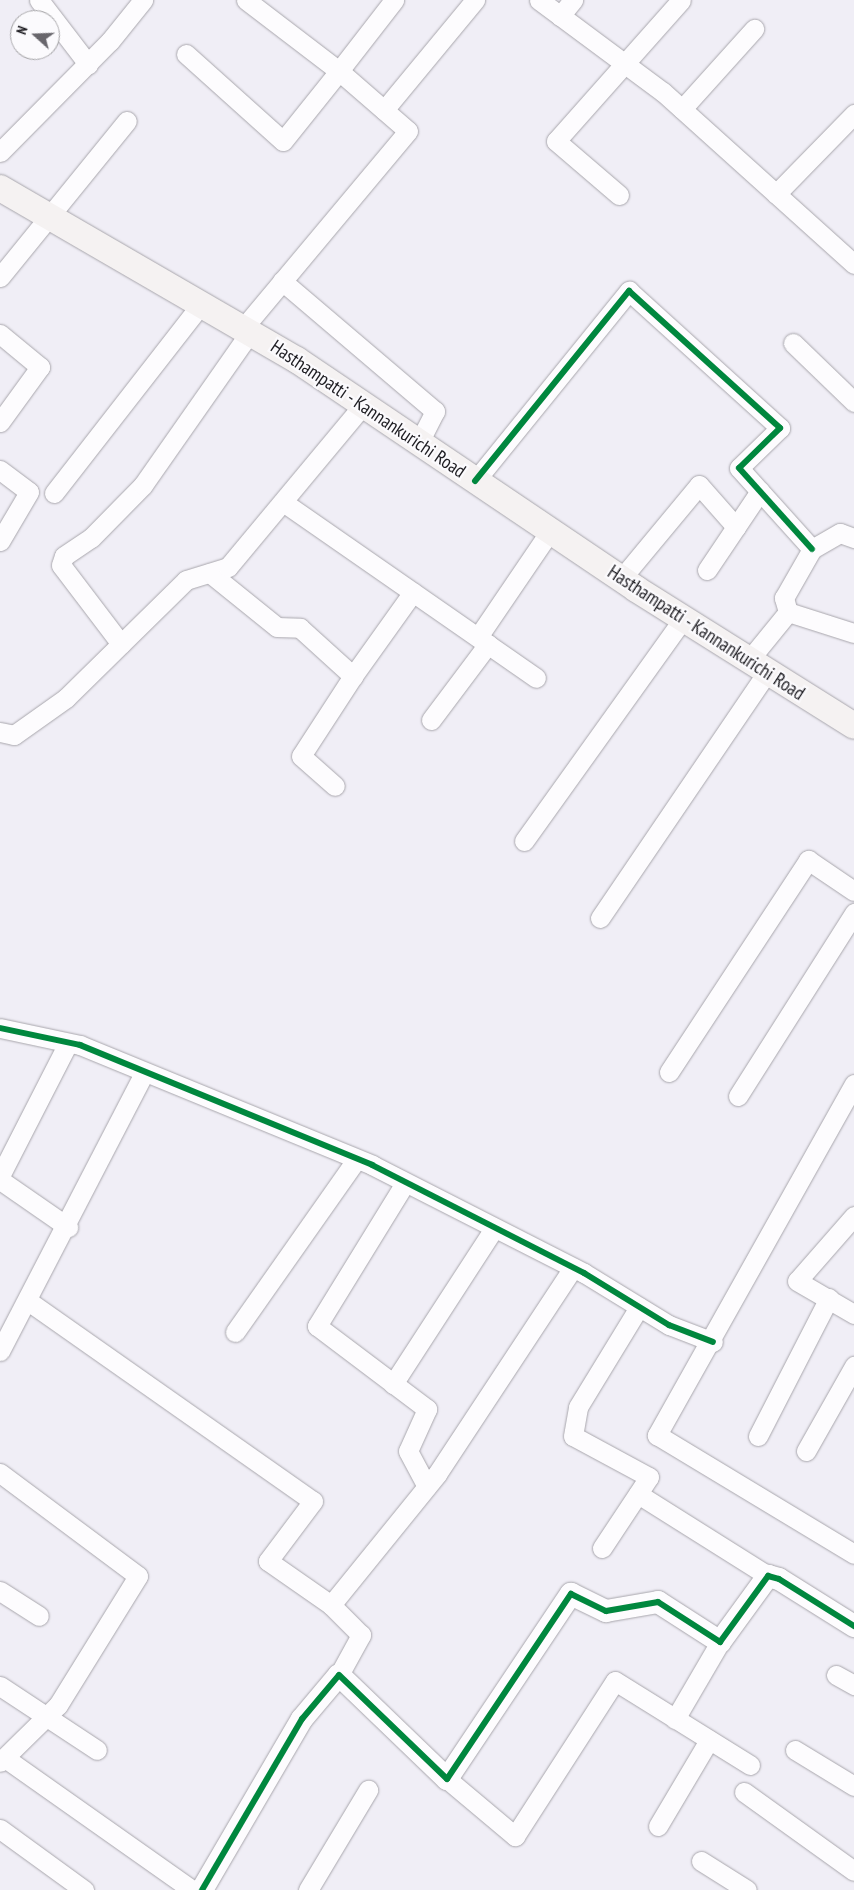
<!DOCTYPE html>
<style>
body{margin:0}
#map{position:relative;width:854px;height:1890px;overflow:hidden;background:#f0eef6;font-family:"PT Sans Narrow",sans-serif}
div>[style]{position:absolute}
.roads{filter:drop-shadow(0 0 1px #a8a6ac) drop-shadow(0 0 1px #a8a6ac)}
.minor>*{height:19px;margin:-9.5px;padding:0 9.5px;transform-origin:9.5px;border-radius:9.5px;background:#fdfcfe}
.tertiary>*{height:22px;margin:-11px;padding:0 11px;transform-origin:11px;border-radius:11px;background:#fdfcfe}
.secondary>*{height:26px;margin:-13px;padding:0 13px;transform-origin:13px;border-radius:13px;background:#f5f2f2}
.cycleway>*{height:6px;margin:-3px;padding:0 3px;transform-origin:3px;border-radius:3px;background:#00873e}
span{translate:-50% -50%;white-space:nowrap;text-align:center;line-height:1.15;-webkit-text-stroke:4.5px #fbfafd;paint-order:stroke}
.street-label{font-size:19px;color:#1e1d22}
.north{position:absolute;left:10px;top:10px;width:50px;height:50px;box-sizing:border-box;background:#fbfafd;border:1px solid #a3a2a5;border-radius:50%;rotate:290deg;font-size:14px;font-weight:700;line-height:20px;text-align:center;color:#1e1d22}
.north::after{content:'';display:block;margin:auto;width:18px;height:22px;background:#68666c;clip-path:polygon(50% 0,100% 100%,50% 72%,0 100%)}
</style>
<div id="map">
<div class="roads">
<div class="minor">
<div style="left:39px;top:0;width:81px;rotate:52.6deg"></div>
<div style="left:246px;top:0;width:117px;rotate:37.4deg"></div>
<div style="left:339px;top:71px;width:90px;rotate:-52.2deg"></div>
<div style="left:539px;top:0;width:154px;rotate:36.6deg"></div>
<div style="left:663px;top:92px;width:257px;rotate:42deg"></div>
<div style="left:560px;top:16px;width:21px;rotate:-51deg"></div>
<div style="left:186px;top:54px;width:130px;rotate:41.9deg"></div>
<div style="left:283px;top:141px;width:90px;rotate:-51.3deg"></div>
<div style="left:339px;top:71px;width:91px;rotate:41deg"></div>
<div style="left:408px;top:131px;width:257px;rotate:129.9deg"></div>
<div style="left:682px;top:109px;width:108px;rotate:-48deg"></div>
<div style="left:384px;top:110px;width:143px;rotate:-50.4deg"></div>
<div style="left:0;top:152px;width:156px;rotate:-45.3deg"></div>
<div style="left:110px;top:41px;width:53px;rotate:-51.2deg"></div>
<div style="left:776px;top:194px;width:112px;rotate:-45.7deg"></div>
<div style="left:619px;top:195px;width:83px;rotate:-139.4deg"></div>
<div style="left:556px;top:141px;width:188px;rotate:-48.4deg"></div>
<div style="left:0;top:277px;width:201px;rotate:-50.9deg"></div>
<div style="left:282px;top:281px;width:201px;rotate:40.4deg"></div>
<div style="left:435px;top:411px;width:35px;rotate:117deg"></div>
<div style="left:0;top:334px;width:52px;rotate:39.5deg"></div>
<div style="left:40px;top:367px;width:68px;rotate:126deg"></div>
<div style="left:793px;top:343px;width:85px;rotate:44deg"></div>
<div style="left:0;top:470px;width:36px;rotate:37deg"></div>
<div style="left:29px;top:492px;width:57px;rotate:120.6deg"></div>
<div style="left:475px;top:481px;width:245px;rotate:-51deg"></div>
<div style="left:629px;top:291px;width:204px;rotate:42.2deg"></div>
<div style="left:780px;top:428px;width:57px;rotate:135.7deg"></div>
<div style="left:739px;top:468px;width:109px;rotate:48deg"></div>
<div style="left:54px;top:493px;width:241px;rotate:-52.1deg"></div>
<div style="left:283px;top:502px;width:308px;rotate:34.8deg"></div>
<div style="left:707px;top:570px;width:95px;rotate:-56.1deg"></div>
<div style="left:210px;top:573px;width:86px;rotate:38.9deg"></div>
<div style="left:277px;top:627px;width:23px;rotate:2deg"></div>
<div style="left:300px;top:628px;width:72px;rotate:42.2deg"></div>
<div style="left:353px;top:676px;width:95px;rotate:123deg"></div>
<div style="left:301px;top:756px;width:45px;rotate:41.4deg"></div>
<div style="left:621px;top:579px;width:122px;rotate:-50.3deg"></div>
<div style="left:699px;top:485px;width:56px;rotate:48.6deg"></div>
<div style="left:788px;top:612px;width:15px;rotate:-106deg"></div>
<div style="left:784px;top:598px;width:56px;rotate:-60.3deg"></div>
<div style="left:812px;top:549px;width:32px;rotate:-30deg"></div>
<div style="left:840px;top:533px;width:15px;rotate:20deg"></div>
<div style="left:478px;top:637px;width:128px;rotate:-55.8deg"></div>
<div style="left:121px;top:644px;width:99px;rotate:-127.2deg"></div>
<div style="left:61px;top:565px;width:9px;rotate:-72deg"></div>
<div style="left:64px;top:556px;width:32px;rotate:-34deg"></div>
<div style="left:91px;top:538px;width:74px;rotate:-45.5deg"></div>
<div style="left:143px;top:485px;width:187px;rotate:-55deg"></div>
<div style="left:749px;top:660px;width:62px;rotate:-50.9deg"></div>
<div style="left:788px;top:612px;width:69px;rotate:17.7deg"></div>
<div style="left:353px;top:676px;width:103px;rotate:-54.5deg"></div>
<div style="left:431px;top:720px;width:95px;rotate:-53.1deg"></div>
<div style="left:0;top:732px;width:14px;rotate:12deg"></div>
<div style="left:14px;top:735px;width:64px;rotate:-35.4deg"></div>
<div style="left:66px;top:698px;width:168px;rotate:-44.5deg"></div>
<div style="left:186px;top:580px;width:44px;rotate:-17.2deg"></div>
<div style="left:228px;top:567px;width:211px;rotate:-50.2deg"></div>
<div style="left:524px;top:841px;width:273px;rotate:-54.4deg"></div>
<div style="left:600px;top:918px;width:297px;rotate:-55.8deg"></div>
<div style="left:0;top:1028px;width:82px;rotate:12deg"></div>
<div style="left:80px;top:1045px;width:316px;rotate:22.3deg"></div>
<div style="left:372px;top:1165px;width:238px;rotate:27deg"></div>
<div style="left:584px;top:1273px;width:100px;rotate:31.5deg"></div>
<div style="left:669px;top:1325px;width:47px;rotate:21.1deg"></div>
<div style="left:669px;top:1072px;width:254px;rotate:-56.7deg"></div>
<div style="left:808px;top:860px;width:55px;rotate:34deg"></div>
<div style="left:854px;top:1084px;width:403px;rotate:119.3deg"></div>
<div style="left:657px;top:1435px;width:230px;rotate:31.1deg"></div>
<div style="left:738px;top:1096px;width:217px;rotate:-57.6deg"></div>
<div style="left:0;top:1176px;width:149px;rotate:-62.9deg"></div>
<div style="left:0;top:1180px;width:83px;rotate:34.7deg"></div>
<div style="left:405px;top:1183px;width:168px;rotate:121.6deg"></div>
<div style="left:317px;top:1326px;width:138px;rotate:37deg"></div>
<div style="left:427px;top:1409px;width:46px;rotate:114.3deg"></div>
<div style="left:408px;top:1451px;width:40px;rotate:62deg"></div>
<div style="left:854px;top:1216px;width:86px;rotate:131.2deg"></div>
<div style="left:797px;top:1281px;width:66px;rotate:30.1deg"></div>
<div style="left:28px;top:1301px;width:348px;rotate:35.1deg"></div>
<div style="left:313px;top:1501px;width:75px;rotate:126.9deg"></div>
<div style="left:268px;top:1561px;width:77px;rotate:34.9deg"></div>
<div style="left:235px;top:1332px;width:210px;rotate:-54.9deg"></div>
<div style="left:0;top:1351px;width:313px;rotate:-62.6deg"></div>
<div style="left:393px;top:1384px;width:184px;rotate:-57deg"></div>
<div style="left:758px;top:1436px;width:155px;rotate:-62.8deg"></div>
<div style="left:806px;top:1451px;width:98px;rotate:-60.5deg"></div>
<div style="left:0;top:1473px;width:172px;rotate:36.7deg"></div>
<div style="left:138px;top:1576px;width:152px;rotate:121.8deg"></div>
<div style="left:58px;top:1705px;width:81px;rotate:135.5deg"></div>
<div style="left:638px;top:1494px;width:154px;rotate:32.2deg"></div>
<div style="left:602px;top:1548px;width:85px;rotate:-56.5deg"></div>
<div style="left:649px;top:1477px;width:86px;rotate:-151.7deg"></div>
<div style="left:573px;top:1436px;width:29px;rotate:-80deg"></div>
<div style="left:578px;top:1407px;width:117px;rotate:-58.6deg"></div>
<div style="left:0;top:1591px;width:46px;rotate:32.7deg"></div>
<div style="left:339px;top:1675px;width:46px;rotate:-61.2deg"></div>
<div style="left:361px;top:1635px;width:42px;rotate:-135deg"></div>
<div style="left:331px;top:1605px;width:169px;rotate:-51deg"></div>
<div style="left:437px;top:1474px;width:247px;rotate:-56.6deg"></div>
<div style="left:836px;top:1675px;width:21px;rotate:29deg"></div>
<div style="left:0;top:1686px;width:116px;rotate:33.4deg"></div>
<div style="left:675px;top:1719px;width:89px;rotate:-59.7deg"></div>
<div style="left:795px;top:1750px;width:69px;rotate:31.4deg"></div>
<div style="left:5px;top:1758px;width:229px;rotate:35.2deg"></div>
<div style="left:447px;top:1779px;width:89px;rotate:40deg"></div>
<div style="left:515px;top:1836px;width:184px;rotate:-57.2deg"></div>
<div style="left:615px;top:1681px;width:159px;rotate:31.9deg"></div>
<div style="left:744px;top:1792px;width:135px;rotate:35.7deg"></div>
<div style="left:658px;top:1826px;width:100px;rotate:-59.3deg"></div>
<div style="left:0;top:1829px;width:104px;rotate:36deg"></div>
<div style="left:701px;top:1861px;width:54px;rotate:32.2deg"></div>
<div style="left:308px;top:1890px;width:117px;rotate:-59deg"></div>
</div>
<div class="tertiary">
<div style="left:202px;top:1890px;width:198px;rotate:-59.7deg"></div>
<div style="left:302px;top:1719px;width:57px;rotate:-49.9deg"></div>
<div style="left:339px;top:1675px;width:150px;rotate:43.9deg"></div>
<div style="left:447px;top:1779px;width:223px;rotate:-56.2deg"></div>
<div style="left:571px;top:1594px;width:39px;rotate:26deg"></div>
<div style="left:606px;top:1611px;width:53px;rotate:-9.8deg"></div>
<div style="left:658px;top:1602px;width:74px;rotate:32.8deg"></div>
<div style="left:720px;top:1642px;width:82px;rotate:-54deg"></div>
<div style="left:768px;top:1576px;width:11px;rotate:15deg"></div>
<div style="left:779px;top:1579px;width:89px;rotate:32.1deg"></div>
</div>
<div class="secondary">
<div style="left:0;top:188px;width:343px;rotate:30.1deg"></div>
<div style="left:297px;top:360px;width:409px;rotate:34deg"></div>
<div style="left:636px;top:589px;width:257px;rotate:32.1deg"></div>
</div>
</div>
<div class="cycleway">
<div style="left:475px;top:481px;width:245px;rotate:-51deg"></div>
<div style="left:629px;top:291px;width:204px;rotate:42.2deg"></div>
<div style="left:780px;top:428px;width:57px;rotate:135.7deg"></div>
<div style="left:739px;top:468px;width:109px;rotate:48deg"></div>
<div style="left:0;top:1028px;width:82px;rotate:12deg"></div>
<div style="left:80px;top:1045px;width:316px;rotate:22.3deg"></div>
<div style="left:372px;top:1165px;width:238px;rotate:27deg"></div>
<div style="left:584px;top:1273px;width:100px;rotate:31.5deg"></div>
<div style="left:669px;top:1325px;width:47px;rotate:21.1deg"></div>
<div style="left:202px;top:1890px;width:198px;rotate:-59.7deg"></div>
<div style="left:302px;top:1719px;width:57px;rotate:-49.9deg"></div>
<div style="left:339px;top:1675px;width:150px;rotate:43.9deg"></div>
<div style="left:447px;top:1779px;width:223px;rotate:-56.2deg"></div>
<div style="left:571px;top:1594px;width:39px;rotate:26deg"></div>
<div style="left:606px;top:1611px;width:53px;rotate:-9.8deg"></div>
<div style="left:658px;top:1602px;width:74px;rotate:32.8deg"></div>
<div style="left:720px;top:1642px;width:82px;rotate:-54deg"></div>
<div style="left:768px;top:1576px;width:11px;rotate:15deg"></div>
<div style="left:779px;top:1579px;width:89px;rotate:32.1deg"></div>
</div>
<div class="street-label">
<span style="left:368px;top:409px;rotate:34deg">Hasthampatti - Kannankurichi Road</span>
<span style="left:706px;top:633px;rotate:33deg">Hasthampatti - Kannankurichi Road</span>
</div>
<div class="north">N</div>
</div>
